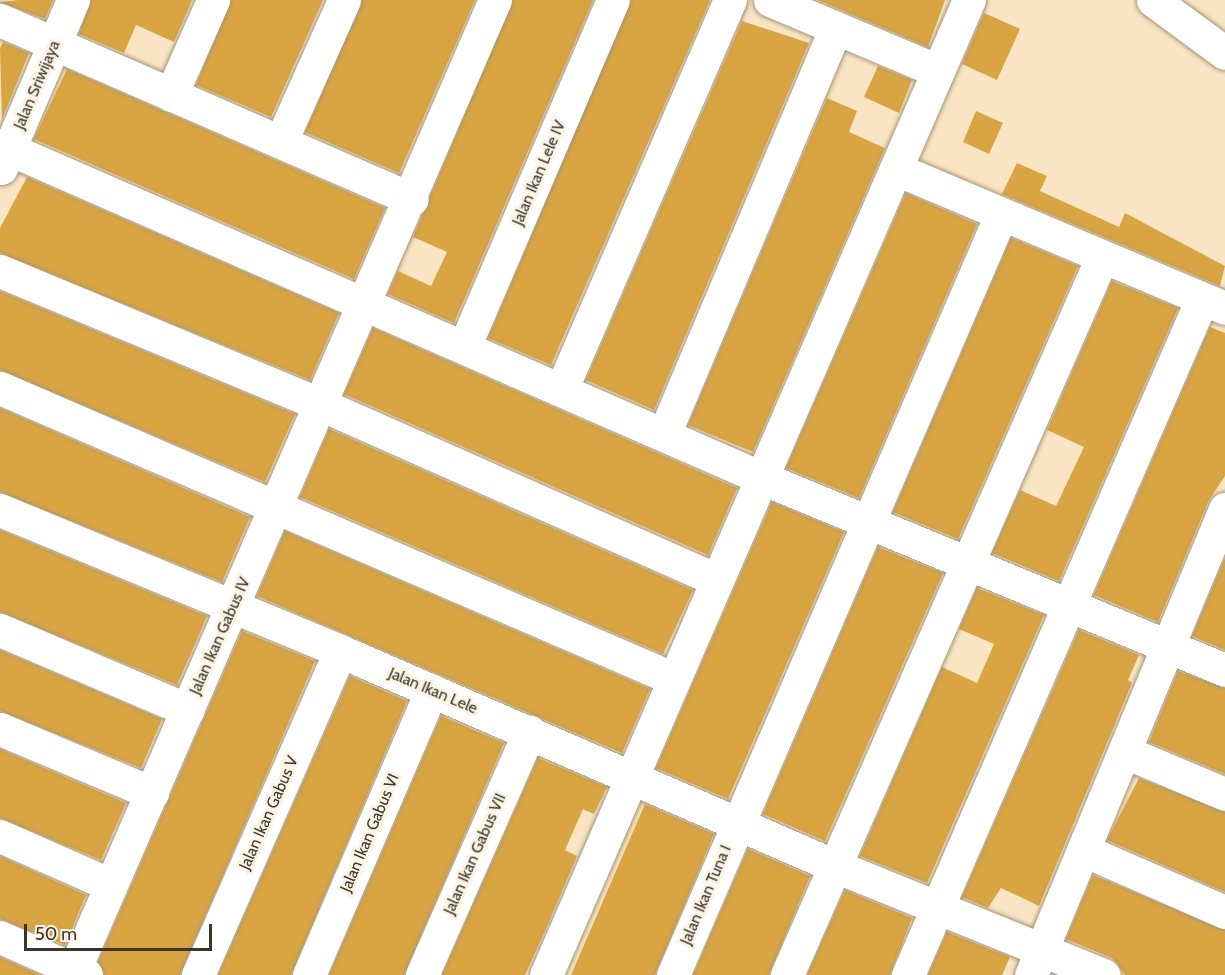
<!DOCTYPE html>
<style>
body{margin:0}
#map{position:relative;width:1225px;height:975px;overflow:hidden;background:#f9e5c4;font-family:Cabin,sans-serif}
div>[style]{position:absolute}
.building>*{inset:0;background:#d9a543}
.roads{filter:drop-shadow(0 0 2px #a69475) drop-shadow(0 0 2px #a69475)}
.minor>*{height:33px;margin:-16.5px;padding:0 16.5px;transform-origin:16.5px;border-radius:16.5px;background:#fff}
span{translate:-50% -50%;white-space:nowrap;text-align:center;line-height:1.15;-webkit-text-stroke:6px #fcf4e7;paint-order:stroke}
.street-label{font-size:16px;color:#3d3528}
.scale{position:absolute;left:24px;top:924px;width:188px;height:27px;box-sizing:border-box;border:3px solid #3d3528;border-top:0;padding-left:8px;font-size:18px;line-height:21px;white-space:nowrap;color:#3d3528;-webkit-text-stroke:4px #fcf4e7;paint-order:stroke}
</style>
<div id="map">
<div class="building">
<div style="clip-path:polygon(18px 0,53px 0,45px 19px,0 2px)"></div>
<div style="clip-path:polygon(91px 0,192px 0,174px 42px,136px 25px,124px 53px,79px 34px)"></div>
<div style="clip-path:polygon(231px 0,323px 0,271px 117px,196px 85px)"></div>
<div style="clip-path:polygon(362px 0,475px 0,399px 173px,305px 132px)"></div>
<div style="clip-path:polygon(513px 0,593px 0,454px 323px,388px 294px,398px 271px,431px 286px,447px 252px,413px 237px)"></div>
<div style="clip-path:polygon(631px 0,710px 0,551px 365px,488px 338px)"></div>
<div style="clip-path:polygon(818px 0,945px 0,928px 47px)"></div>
<div style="clip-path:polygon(984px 13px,1020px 29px,997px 80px,962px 64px)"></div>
<div style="clip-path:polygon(742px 21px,809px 43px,654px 410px,586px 380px)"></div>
<div style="clip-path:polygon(3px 42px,29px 53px,2px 119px,0 48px)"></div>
<div style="clip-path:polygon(878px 66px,912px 80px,899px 113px,864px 97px)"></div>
<div style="clip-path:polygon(67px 69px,385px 208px,354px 279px,34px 139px)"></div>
<div style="clip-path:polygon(827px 98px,857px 111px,849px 132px,885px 148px,753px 452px,688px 425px)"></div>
<div style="clip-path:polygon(976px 111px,1003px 123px,989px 154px,963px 142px)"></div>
<div style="clip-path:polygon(1017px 163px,1047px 176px,1040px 191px,1119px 227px,1125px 213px,1225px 266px,1220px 286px,1002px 194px)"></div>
<div style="clip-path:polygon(27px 177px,339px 313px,310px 380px,0 253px,0 228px)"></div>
<div style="clip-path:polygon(906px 193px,977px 224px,859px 498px,786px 468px)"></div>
<div style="clip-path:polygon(1011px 238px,1078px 266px,958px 539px,893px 512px)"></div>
<div style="clip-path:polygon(1112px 281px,1178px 308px,1059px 581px,992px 553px,1020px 490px,1056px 506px,1084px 447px,1047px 430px)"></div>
<div style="clip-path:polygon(0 291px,295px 414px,265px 482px,0 370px)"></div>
<div style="clip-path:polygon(1210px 327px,1225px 333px,1225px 476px,1208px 502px,1158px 622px,1094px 595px)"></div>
<div style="clip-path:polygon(373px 328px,737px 488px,708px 555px,344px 394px)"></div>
<div style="clip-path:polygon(0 408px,250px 517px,222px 582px,0 492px)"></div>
<div style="clip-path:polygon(329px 429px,693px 590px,663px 654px,300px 497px)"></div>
<div style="clip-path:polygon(772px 502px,844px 532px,728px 799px,656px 768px)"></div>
<div style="clip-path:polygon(0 530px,207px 616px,177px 685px,0 612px)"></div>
<div style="clip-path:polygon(285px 531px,650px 689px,622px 753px,257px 596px)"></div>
<div style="clip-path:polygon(878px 547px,943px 573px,825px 841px,763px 814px)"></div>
<div style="clip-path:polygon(1225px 558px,1225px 650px,1192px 636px)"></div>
<div style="clip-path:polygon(977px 588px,1044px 615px,927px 883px,860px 856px,942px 667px,977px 683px,994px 644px,959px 629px)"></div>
<div style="clip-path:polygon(1079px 630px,1139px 655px,1128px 680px,1132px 683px,1039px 906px,1001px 888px,988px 908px,962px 897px)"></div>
<div style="clip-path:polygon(242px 631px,315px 661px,180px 975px,104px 975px,98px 962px)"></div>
<div style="clip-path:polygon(0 650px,162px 719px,141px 768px,0 711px)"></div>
<div style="clip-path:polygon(1178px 671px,1225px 688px,1225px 774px,1149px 742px)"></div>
<div style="clip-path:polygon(350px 676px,407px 701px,291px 975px,218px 975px)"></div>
<div style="clip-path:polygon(441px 716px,504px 743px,404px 975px,329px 975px)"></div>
<div style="clip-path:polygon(0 749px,126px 803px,101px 860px,0 818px)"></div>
<div style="clip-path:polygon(538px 758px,607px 787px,594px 814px,583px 809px,565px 850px,577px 856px,545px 931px,525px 975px,442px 975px)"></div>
<div style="clip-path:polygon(1139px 778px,1225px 812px,1225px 892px,1107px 840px)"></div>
<div style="clip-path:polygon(645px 804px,714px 834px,655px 975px,571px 975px)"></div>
<div style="clip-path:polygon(748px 849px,810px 876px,769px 975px,693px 975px)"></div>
<div style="clip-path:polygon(0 856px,86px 895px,65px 945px,0 919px)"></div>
<div style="clip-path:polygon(1093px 875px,1225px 930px,1225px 975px,1125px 975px,1112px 958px,1066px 939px)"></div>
<div style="clip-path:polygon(845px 890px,912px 918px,890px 975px,807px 975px)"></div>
<div style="clip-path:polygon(947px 932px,1010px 957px,1002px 975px,928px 975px)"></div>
<div style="clip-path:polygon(0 957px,40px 975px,0 975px)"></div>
</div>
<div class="roads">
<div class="minor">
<div style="left:770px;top:0;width:182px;rotate:22.9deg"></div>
<div style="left:1153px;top:0;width:89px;rotate:36.4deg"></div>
<div style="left:0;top:20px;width:449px;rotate:23.5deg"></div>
<div style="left:171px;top:95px;width:104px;rotate:-66.1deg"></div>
<div style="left:281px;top:141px;width:154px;rotate:-65.9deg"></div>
<div style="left:0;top:145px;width:832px;rotate:23.61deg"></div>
<div style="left:762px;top:478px;width:501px;rotate:22.52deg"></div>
<div style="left:1px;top:168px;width:183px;rotate:-66.8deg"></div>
<div style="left:896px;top:169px;width:357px;rotate:22.9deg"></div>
<div style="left:0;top:271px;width:349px;rotate:22.6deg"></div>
<div style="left:322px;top:405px;width:432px;rotate:23.9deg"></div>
<div style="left:465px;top:345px;width:375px;rotate:-66.8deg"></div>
<div style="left:0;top:388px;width:734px;rotate:23.35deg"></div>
<div style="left:562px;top:388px;width:423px;rotate:-66.6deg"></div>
<div style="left:665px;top:432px;width:439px;rotate:-67.1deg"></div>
<div style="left:0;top:510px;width:368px;rotate:22.5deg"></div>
<div style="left:340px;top:651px;width:540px;rotate:23.48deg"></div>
<div style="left:835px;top:866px;width:290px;rotate:22.1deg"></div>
<div style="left:0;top:630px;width:204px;rotate:23.1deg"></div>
<div style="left:0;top:729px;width:165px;rotate:22.8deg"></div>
<div style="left:1125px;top:752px;width:108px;rotate:22.8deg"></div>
<div style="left:0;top:836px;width:121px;rotate:23.8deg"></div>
<div style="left:1083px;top:850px;width:155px;rotate:23.6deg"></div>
<div style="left:0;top:937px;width:94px;rotate:23.8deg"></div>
<div style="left:72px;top:975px;width:1063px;rotate:-66.55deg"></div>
<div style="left:198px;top:975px;width:354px;rotate:-66.3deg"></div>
<div style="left:309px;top:975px;width:310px;rotate:-66.7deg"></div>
<div style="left:422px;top:975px;width:266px;rotate:-66.2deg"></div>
<div style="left:546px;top:975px;width:1063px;rotate:-66.55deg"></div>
<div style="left:673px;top:975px;width:828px;rotate:-66.66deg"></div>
<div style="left:787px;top:975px;width:784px;rotate:-66.31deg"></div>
<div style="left:908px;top:975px;width:737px;rotate:-66.5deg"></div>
<div style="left:1031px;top:975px;width:505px;rotate:-67.4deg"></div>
</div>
</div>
<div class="street-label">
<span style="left:37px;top:85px;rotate:-67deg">Jalan Sriwijaya</span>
<span style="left:539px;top:173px;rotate:-67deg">Jalan Ikan Lele IV</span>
<span style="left:220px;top:636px;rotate:-66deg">Jalan Ikan Gabus IV</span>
<span style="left:433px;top:691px;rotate:23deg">Jalan Ikan Lele</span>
<span style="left:269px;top:813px;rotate:-66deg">Jalan Ikan Gabus V</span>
<span style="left:370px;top:833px;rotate:-67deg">Jalan Ikan Gabus VI</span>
<span style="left:475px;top:854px;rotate:-66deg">Jalan Ikan Gabus VII</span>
<span style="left:706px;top:895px;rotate:-67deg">Jalan Ikan Tuna I</span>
</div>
<div class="scale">50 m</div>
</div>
